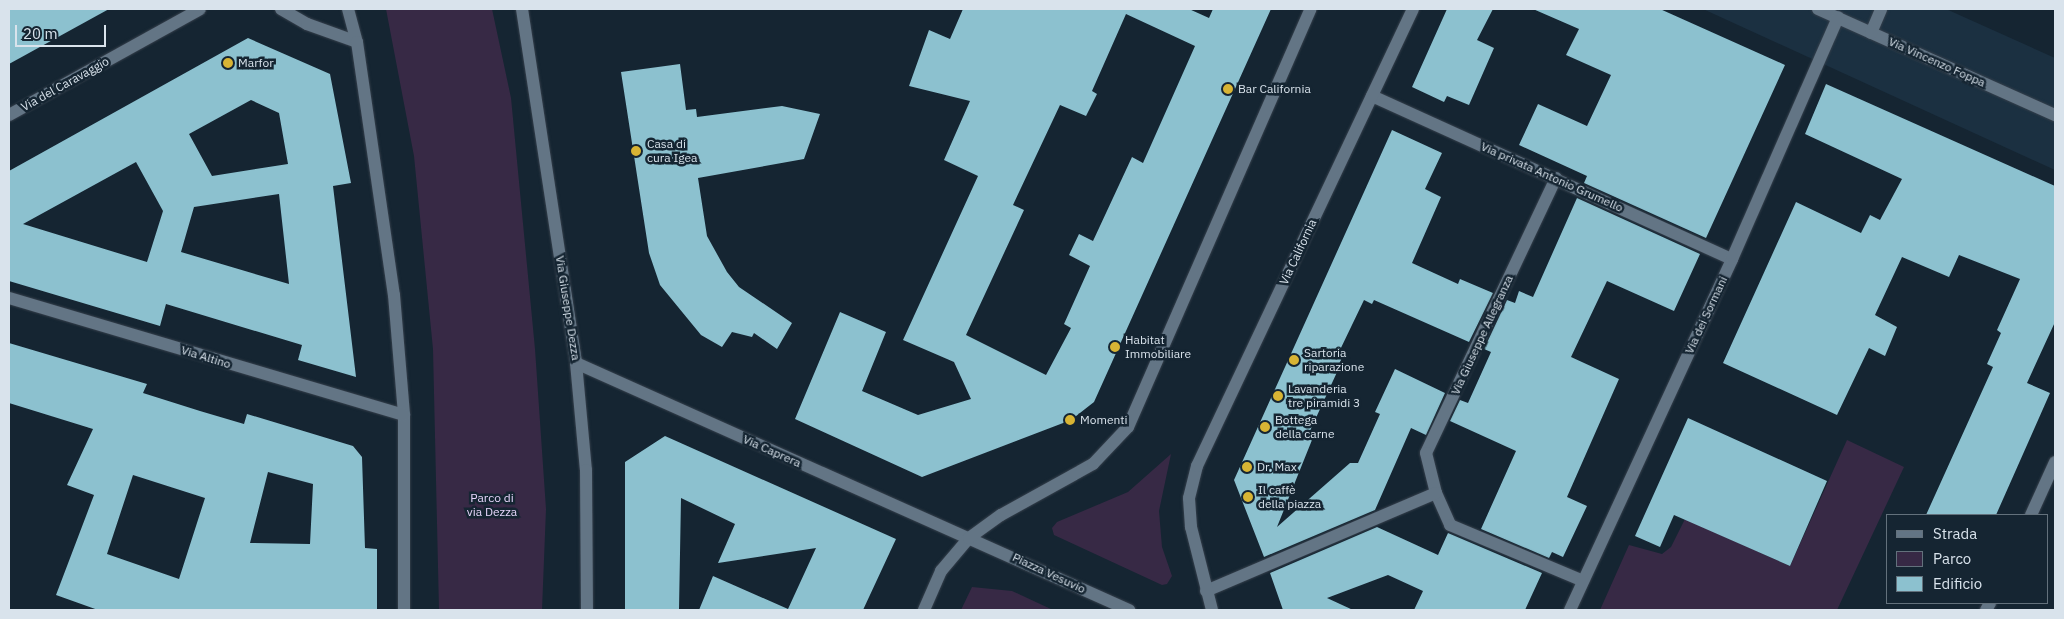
<!DOCTYPE html>
<meta charset="utf-8">
<style>
body{margin:0}
#map{position:relative;width:2064px;height:619px;overflow:hidden;background:#152532;font-family:"IBM Plex Sans",sans-serif}
div>[style]{position:absolute}
.built>*{inset:0;background:#1b3041}
.green>*{inset:0;background:#372945}
.building>*{inset:0;background:#8cc1cf}
.roads{filter:drop-shadow(0 0 1px #36404c) drop-shadow(0 0 1px #36404c)}
.minor>*{height:12px;margin:-6px;padding:0 6px;transform-origin:6px;border-radius:6px;background:#637585}
.dots>*{width:14px;height:14px;translate:-50% -50%;box-sizing:border-box;border:2px solid #152532;border-radius:50%}
span{translate:-50% -50%;white-space:nowrap;text-align:center;line-height:1.15;-webkit-text-stroke:5px #152532;paint-order:stroke}
.street-label{font-size:12px;color:#d9e3ec}
.poi-label{font-size:12px;color:#d9e3ec}
.left{translate:0 -50%;text-align:left}
.park-label{font-size:12px;color:#e7d6fb}
.frame{position:absolute;inset:0;border:10px solid #d9e3ec;pointer-events:none}
.legend{position:absolute;left:1886px;top:514px;width:162px;height:90px;box-sizing:border-box;background:#152532;border:1px solid #63717c;margin:0;padding:6px 9px;list-style:none;font-size:15px;color:#d9e3ec}
.legend li{display:flex;align-items:center;gap:10px;height:25px}
.legend b{width:25px;border:1px solid #63717c}
.scale{position:absolute;left:15px;top:25px;width:91px;height:22px;box-sizing:border-box;border:2px solid #d9e3ec;border-top:0;padding-left:6px;font-size:15px;line-height:18px;white-space:nowrap;color:#d9e3ec;-webkit-text-stroke:4px #152532;paint-order:stroke}
</style>
<div id="map">
<div class="built">
<div style="clip-path:polygon(1703px 9px,1946px 9px,2055px 58px,2055px 170px)"></div>
</div>
<div class="green">
<div style="clip-path:polygon(386px 9px,492px 9px,511px 98px,535px 349px,546px 509px,542px 610px,439px 610px,433px 349px,414px 156px)"></div>
<div style="clip-path:polygon(1847px 440px,1904px 467px,1837px 610px,1600px 610px,1629px 545px,1662px 554px,1671px 547px,1685px 519px,1790px 566px)"></div>
<div style="clip-path:polygon(1171px 454px,1159px 511px,1162px 547px,1172px 576px,1167px 584px,1162px 585px,1054px 535px,1052px 528px,1057px 522px,1128px 492px)"></div>
<div style="clip-path:polygon(972px 587px,1012px 591px,1053px 610px,961px 610px)"></div>
</div>
<div class="building">
<div style="clip-path:polygon(9px 9px,109px 9px,9px 64px)"></div>
<div style="clip-path:polygon(evenodd,963px 9px,1189px 9px,1209px 18px,1213px 9px,1271px 9px,1094px 402px,1071px 420px,922px 477px,795px 419px,840px 312px,886px 332px,862px 391px,918px 415px,971px 399px,954px 362px,903px 340px,978px 176px,944px 160px,970px 101px,909px 86px,929px 30px,950px 39px,963px 9px,1126px 14px,1195px 46px,1143px 163px,1132px 157px,1093px 241px,1079px 234px,1069px 255px,1090px 266px,1064px 324px,1071px 328px,1046px 375px,966px 335px,1024px 210px,1013px 205px,1060px 105px,1086px 116px,1097px 94px,1092px 91px,1126px 14px)"></div>
<div style="clip-path:polygon(1447px 9px,1493px 9px,1477px 40px,1494px 48px,1469px 105px,1447px 96px,1444px 102px,1412px 87px)"></div>
<div style="clip-path:polygon(1533px 9px,1660px 9px,1785px 65px,1706px 238px,1584px 183px,1587px 176px,1519px 145px,1538px 104px,1587px 126px,1611px 75px,1566px 55px,1579px 29px)"></div>
<div style="clip-path:polygon(evenodd,248px 38px,330px 74px,351px 183px,333px 186px,356px 377px,298px 360px,302px 345px,166px 304px,160px 326px,9px 281px,9px 171px,248px 38px,251px 100px,279px 113px,288px 164px,212px 176px,189px 134px,251px 100px,248px 38px,136px 162px,163px 211px,147px 262px,23px 224px,136px 162px,248px 38px,279px 194px,289px 284px,181px 252px,194px 207px,279px 194px)"></div>
<div style="clip-path:polygon(680px 64px,686px 110px,696px 109px,697px 117px,782px 106px,820px 114px,804px 159px,698px 178px,707px 236px,727px 272px,739px 287px,792px 323px,777px 349px,754px 333px,752px 337px,732px 332px,722px 347px,701px 335px,660px 285px,649px 253px,621px 72px)"></div>
<div style="clip-path:polygon(1826px 84px,2055px 186px,2055px 322px,2027px 383px,2050px 393px,1996px 515px,1926px 515px,1993px 367px,1987px 364px,2001px 333px,1997px 330px,2020px 279px,1959px 255px,1949px 277px,1902px 257px,1875px 315px,1897px 327px,1885px 356px,1869px 348px,1837px 415px,1723px 363px,1796px 202px,1861px 233px,1870px 215px,1880px 220px,1902px 179px,1805px 134px)"></div>
<div style="clip-path:polygon(1392px 130px,1442px 153px,1425px 189px,1441px 197px,1412px 263px,1458px 284px,1460px 279px,1493px 293px,1469px 342px,1374px 300px,1372px 304px,1364px 300px,1339px 352px,1343px 353px,1338px 370px,1309px 433px,1314px 435px,1277px 527px,1350px 463px,1358px 463px,1380px 414px,1375px 412px,1395px 369px,1445px 393px,1426px 435px,1411px 428px,1375px 510px,1264px 557px,1234px 480px)"></div>
<div style="clip-path:polygon(1577px 198px,1700px 254px,1674px 311px,1607px 281px,1571px 357px,1619px 379px,1567px 497px,1587px 506px,1563px 557px,1552px 552px,1549px 558px,1481px 529px,1516px 451px,1450px 421px,1460px 400px,1468px 403px,1491px 352px,1484px 349px,1507px 300px,1515px 303px,1519px 291px,1533px 297px)"></div>
<div style="clip-path:polygon(evenodd,9px 343px,147px 384px,143px 393px,200px 411px,244px 424px,247px 414px,353px 446px,362px 457px,365px 548px,377px 549px,377px 610px,98px 610px,56px 595px,94px 495px,67px 485px,93px 429px,9px 403px,9px 343px,268px 472px,313px 484px,310px 544px,250px 543px,268px 472px,9px 343px,133px 475px,205px 498px,179px 579px,107px 554px,133px 475px)"></div>
<div style="clip-path:polygon(1688px 418px,1827px 481px,1790px 566px,1674px 515px,1660px 547px,1635px 536px)"></div>
<div style="clip-path:polygon(665px 436px,896px 539px,863px 610px,699px 610px,713px 576px,788px 609px,816px 548px,718px 563px,735px 524px,681px 498px,679px 610px,625px 610px,625px 462px)"></div>
<div style="clip-path:polygon(1377px 527px,1438px 555px,1448px 533px,1542px 573px,1525px 610px,1414px 610px,1423px 591px,1388px 575px,1327px 598px,1353px 610px,1283px 610px,1270px 573px)"></div>
</div>
<div class="roads">
<div class="minor">
<div style="left:281px;top:9px;width:30px;rotate:30deg"></div>
<div style="left:307px;top:24px;width:53px;rotate:19.8deg"></div>
<div style="left:348px;top:9px;width:34px;rotate:75deg"></div>
<div style="left:357px;top:42px;width:256px;rotate:81.7deg"></div>
<div style="left:394px;top:295px;width:120px;rotate:85.2deg"></div>
<div style="left:404px;top:415px;width:195px;rotate:90deg"></div>
<div style="left:522px;top:9px;width:358px;rotate:81.3deg"></div>
<div style="left:576px;top:363px;width:107px;rotate:84.7deg"></div>
<div style="left:586px;top:470px;width:140px;rotate:89.6deg"></div>
<div style="left:1818px;top:9px;width:260px;rotate:24.1deg"></div>
<div style="left:1871px;top:33px;width:26px;rotate:-67deg"></div>
<div style="left:1372px;top:96px;width:395px;rotate:24.4deg"></div>
<div style="left:9px;top:115px;width:218px;rotate:-29deg"></div>
<div style="left:1556px;top:178px;width:304px;rotate:115.3deg"></div>
<div style="left:1426px;top:453px;width:41px;rotate:76deg"></div>
<div style="left:1436px;top:493px;width:35px;rotate:66deg"></div>
<div style="left:1450px;top:525px;width:144px;rotate:22.8deg"></div>
<div style="left:9px;top:298px;width:412px;rotate:16.5deg"></div>
<div style="left:576px;top:363px;width:606px;rotate:24.07deg"></div>
<div style="left:2031px;top:515px;width:58px;rotate:-65.6deg"></div>
<div style="left:1206px;top:591px;width:250px;rotate:-23.1deg"></div>
<div style="left:924px;top:610px;width:43px;rotate:-66.4deg"></div>
<div style="left:941px;top:571px;width:43px;rotate:-49.7deg"></div>
<div style="left:969px;top:538px;width:39px;rotate:-36deg"></div>
<div style="left:1001px;top:515px;width:105px;rotate:-29deg"></div>
<div style="left:1093px;top:464px;width:51px;rotate:-46.6deg"></div>
<div style="left:1128px;top:427px;width:456px;rotate:-66.4deg"></div>
<div style="left:1212px;top:610px;width:86px;rotate:-104.2deg"></div>
<div style="left:1191px;top:527px;width:29px;rotate:-94deg"></div>
<div style="left:1189px;top:498px;width:33px;rotate:-76deg"></div>
<div style="left:1197px;top:466px;width:505px;rotate:-64.7deg"></div>
<div style="left:1570px;top:610px;width:387px;rotate:-65.2deg"></div>
<div style="left:1732px;top:259px;width:264px;rotate:-66.3deg"></div>
<div style="left:1986px;top:610px;width:8px;rotate:-60deg"></div>
</div>
</div>
<div class="dots">
<div style="left:228px;top:63px;background:#d8b434"></div>
<div style="left:1228px;top:89px;background:#d8b434"></div>
<div style="left:636px;top:151px;background:#d8b434"></div>
<div style="left:1115px;top:347px;background:#d8b434"></div>
<div style="left:1294px;top:360px;background:#d8b434"></div>
<div style="left:1278px;top:396px;background:#d8b434"></div>
<div style="left:1070px;top:420px;background:#d8b434"></div>
<div style="left:1265px;top:427px;background:#d8b434"></div>
<div style="left:1247px;top:467px;background:#d8b434"></div>
<div style="left:1248px;top:497px;background:#d8b434"></div>
</div>
<div class="street-label">
<span style="left:1937px;top:62px;rotate:24deg">Via Vincenzo Foppa</span>
<span style="left:65px;top:84px;rotate:-29deg">Via del Caravaggio</span>
<span style="left:1552px;top:177px;rotate:24deg">Via privata Antonio Grumello</span>
<span style="left:1298px;top:252px;rotate:-65deg">Via California</span>
<span style="left:568px;top:308px;rotate:81deg">Via Giuseppe Dezza</span>
<span style="left:1706px;top:315px;rotate:-65deg">Via dei Sormani</span>
<span style="left:1482px;top:335px;rotate:-65deg">Via Giuseppe Allegranza</span>
<span style="left:206px;top:357px;rotate:17deg">Via Altino</span>
<span style="left:772px;top:451px;rotate:24deg">Via Caprera</span>
<span style="left:1049px;top:573px;rotate:25deg">Piazza Vesuvio</span>
</div>
<div class="poi-label">
<span class="left" style="left:238px;top:63px">Marfor</span>
<span class="left" style="left:1238px;top:89px">Bar California</span>
<span class="left" style="left:647px;top:151px">Casa di<br>cura Igea</span>
<span class="left" style="left:1125px;top:347px">Habitat<br>Immobiliare</span>
<span class="left" style="left:1304px;top:360px">Sartoria<br>riparazione</span>
<span class="left" style="left:1288px;top:396px">Lavanderia<br>tre piramidi 3</span>
<span class="left" style="left:1080px;top:420px">Momenti</span>
<span class="left" style="left:1275px;top:427px">Bottega<br>della carne</span>
<span class="left" style="left:1257px;top:467px">Dr. Max</span>
<span class="left" style="left:1258px;top:497px">Il caffè<br>della piazza</span>
</div>
<div class="park-label">
<span style="left:492px;top:505px">Parco di<br>via Dezza</span>
</div>
<div class="frame"></div>
<ul class="legend">
<li><b style="height:6px;background:#637585"></b>Strada</li>
<li><b style="height:14px;background:#372945"></b>Parco</li>
<li><b style="height:14px;background:#8cc1cf"></b>Edificio</li>
</ul>
<div class="scale">20 m</div>
</div>
